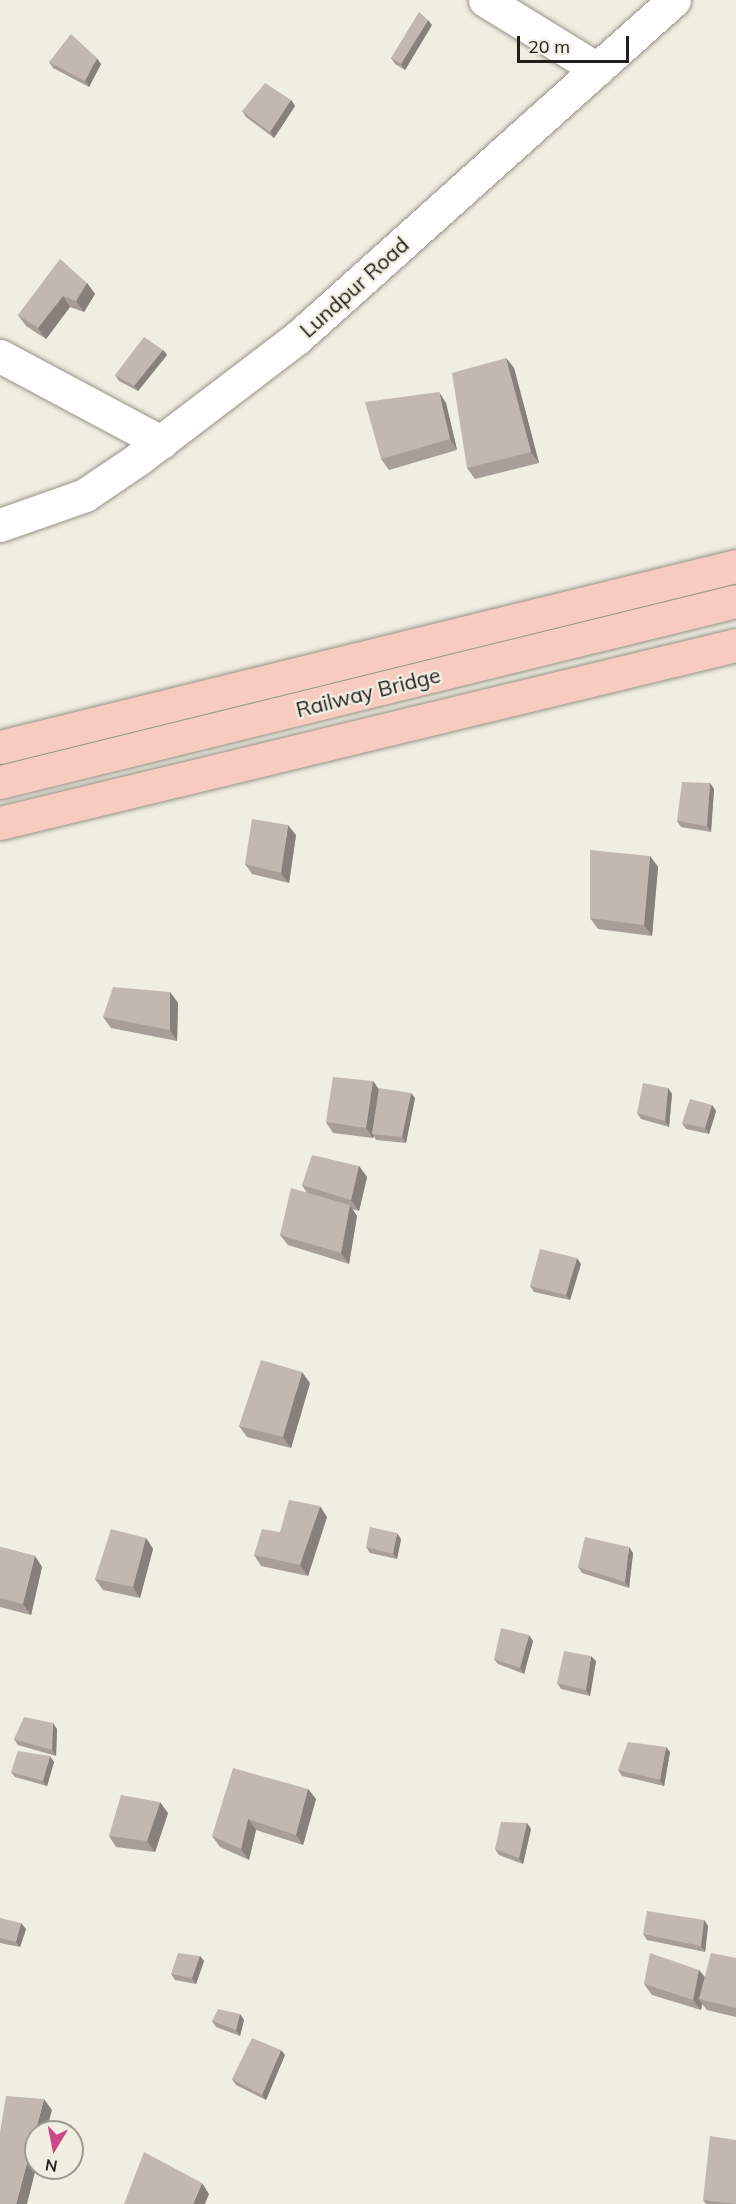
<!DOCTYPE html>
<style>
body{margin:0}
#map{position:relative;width:736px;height:2204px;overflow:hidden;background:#f0ede1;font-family:Mulish,sans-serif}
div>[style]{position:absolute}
.roads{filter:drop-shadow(0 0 2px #969388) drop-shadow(0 0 2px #969388)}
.minor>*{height:33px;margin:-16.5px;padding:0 16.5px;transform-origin:16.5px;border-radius:16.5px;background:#fff}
.major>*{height:33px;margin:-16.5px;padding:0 16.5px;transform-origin:16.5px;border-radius:16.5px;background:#f7cbbf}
.wall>*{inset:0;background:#a79e97}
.shaded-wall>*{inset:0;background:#88817b}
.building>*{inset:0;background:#c2b8b0}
span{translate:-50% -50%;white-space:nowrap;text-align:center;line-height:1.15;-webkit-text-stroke:4.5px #f0ede1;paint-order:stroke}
.street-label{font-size:21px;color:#211f1b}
.north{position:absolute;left:24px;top:2120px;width:60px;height:60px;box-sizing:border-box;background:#f0ede1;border:2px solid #9d9b92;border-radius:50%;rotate:190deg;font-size:16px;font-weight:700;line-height:24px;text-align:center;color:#211f1b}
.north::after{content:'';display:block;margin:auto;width:21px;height:27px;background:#cc478a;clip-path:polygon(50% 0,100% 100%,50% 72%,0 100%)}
.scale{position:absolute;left:517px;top:36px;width:112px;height:27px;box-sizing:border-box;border:3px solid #211f1b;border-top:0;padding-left:8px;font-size:18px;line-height:21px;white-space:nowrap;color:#211f1b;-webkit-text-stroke:4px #f0ede1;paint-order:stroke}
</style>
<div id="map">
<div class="roads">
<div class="minor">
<div style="left:485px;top:0;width:132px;rotate:31.6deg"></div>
<div style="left:0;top:356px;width:183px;rotate:28.1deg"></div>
<div style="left:0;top:525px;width:90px;rotate:-19.4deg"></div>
<div style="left:85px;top:495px;width:64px;rotate:-34.2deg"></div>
<div style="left:138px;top:459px;width:200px;rotate:-37.3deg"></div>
<div style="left:297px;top:338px;width:506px;rotate:-41.88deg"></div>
</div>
<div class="major">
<div style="left:0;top:747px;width:758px;rotate:-13.82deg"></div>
<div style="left:0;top:782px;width:758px;rotate:-13.82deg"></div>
<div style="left:0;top:823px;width:757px;rotate:-13.6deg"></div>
</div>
</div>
<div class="wall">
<div style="clip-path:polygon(432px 25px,405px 70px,395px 64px,391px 58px)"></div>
<div style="clip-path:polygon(49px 62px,101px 64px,89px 87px,53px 68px)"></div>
<div style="clip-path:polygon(291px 100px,295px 106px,274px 138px,246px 117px,242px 111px)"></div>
<div style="clip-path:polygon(87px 283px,95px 294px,84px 312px,70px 307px,46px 339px,26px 326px,18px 315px)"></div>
<div style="clip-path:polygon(163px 350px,167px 355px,138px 391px,119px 381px,115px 375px)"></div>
<div style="clip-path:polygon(506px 358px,514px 368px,539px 463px,475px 479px,467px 468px)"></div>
<div style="clip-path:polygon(446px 403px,457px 450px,389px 470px,381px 459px)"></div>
<div style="clip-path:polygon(710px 783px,714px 789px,711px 832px,681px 827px,677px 821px)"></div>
<div style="clip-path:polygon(296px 835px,289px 883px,252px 874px,245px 864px)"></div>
<div style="clip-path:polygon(650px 856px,658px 867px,652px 936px,598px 929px,590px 918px)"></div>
<div style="clip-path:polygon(170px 992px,178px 1003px,177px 1041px,111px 1028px,103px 1017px)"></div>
<div style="clip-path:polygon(373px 1081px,379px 1090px,415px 1098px,406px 1143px,376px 1140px,374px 1136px,373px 1138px,333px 1133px,326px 1122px)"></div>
<div style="clip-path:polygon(668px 1088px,672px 1094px,669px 1127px,641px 1119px,637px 1113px)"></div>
<div style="clip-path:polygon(712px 1105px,716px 1111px,709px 1134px,686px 1129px,682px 1123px)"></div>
<div style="clip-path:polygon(359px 1166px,367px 1177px,359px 1211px,352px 1209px,357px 1216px,349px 1264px,288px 1245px,280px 1235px,307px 1193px,302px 1185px)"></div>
<div style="clip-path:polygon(581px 1264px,570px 1300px,534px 1292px,530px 1286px)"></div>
<div style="clip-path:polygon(310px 1383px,291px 1448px,247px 1437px,239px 1426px)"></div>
<div style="clip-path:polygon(327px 1517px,308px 1576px,261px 1566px,254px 1555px,280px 1532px)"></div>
<div style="clip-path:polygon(146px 1538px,153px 1549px,140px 1598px,103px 1590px,95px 1579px)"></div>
<div style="clip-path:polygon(401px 1539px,397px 1559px,370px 1553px,366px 1547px)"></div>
<div style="clip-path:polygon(0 1547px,35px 1556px,42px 1567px,31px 1615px,0 1607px)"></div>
<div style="clip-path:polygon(633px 1553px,629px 1588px,582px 1573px,578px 1567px)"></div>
<div style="clip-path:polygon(533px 1641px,524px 1674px,498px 1664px,494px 1659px)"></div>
<div style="clip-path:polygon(596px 1661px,590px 1696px,561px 1689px,557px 1683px)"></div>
<div style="clip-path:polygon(57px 1729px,56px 1756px,18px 1745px,14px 1739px)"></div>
<div style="clip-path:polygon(670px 1752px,664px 1786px,622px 1776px,618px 1770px)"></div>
<div style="clip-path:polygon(54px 1762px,47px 1786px,15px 1777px,11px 1772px)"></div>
<div style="clip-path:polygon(308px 1789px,316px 1799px,303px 1845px,256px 1830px,249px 1860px,220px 1847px,212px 1836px)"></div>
<div style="clip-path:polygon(168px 1813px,155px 1852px,116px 1847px,109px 1836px)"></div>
<div style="clip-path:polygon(527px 1823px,531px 1829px,523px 1864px,499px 1855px,495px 1849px)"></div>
<div style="clip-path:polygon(0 1918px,26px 1929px,20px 1947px,0 1943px)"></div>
<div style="clip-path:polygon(704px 1920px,708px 1926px,705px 1952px,647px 1940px,643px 1934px)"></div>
<div style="clip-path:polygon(200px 1956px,204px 1961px,196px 1984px,175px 1980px,171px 1974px)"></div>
<div style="clip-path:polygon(736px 1958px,736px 2017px,707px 2010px,702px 2004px,701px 2010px,652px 1995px,644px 1984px,699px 1970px,705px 1977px)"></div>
<div style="clip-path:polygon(240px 2014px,244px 2020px,240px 2036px,216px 2027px,212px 2021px)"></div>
<div style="clip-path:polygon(285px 2055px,266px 2100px,236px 2085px,232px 2079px)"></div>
<div style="clip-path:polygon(736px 2140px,736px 2204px,706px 2204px,703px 2200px)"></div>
</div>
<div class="shaded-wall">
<div style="clip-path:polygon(428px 20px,432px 25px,405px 70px,401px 64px)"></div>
<div style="clip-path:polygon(97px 58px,101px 64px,89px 87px,85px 81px)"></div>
<div style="clip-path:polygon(291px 100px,295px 106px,274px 138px,270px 132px)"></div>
<div style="clip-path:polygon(87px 283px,95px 294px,84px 312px,76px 301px)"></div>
<div style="clip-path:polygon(63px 296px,70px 307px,46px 339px,38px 328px)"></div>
<div style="clip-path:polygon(163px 350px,167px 355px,138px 391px,134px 386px)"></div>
<div style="clip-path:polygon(506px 358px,514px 368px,539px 463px,531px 452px)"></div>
<div style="clip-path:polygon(439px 392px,446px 403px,457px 450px,450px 439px)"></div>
<div style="clip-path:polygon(710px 783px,714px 789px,711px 832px,707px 826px)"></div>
<div style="clip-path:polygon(288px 825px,296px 835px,289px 883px,281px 873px)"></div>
<div style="clip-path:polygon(650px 856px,658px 867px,652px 936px,644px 925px)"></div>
<div style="clip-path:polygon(170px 992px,178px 1003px,177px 1041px,170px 1030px)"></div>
<div style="clip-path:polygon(373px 1081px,380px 1091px,372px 1134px,374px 1136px,373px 1138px,366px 1128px)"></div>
<div style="clip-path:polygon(668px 1088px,672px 1094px,669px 1127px,665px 1121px)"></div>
<div style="clip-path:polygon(411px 1093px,415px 1098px,406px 1143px,402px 1137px)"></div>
<div style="clip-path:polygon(712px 1105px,716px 1111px,709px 1134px,705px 1128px)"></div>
<div style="clip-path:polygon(359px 1166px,367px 1177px,359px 1211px,351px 1200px)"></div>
<div style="clip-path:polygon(350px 1205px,357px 1216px,349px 1264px,341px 1253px)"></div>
<div style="clip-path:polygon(577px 1258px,581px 1264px,570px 1300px,566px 1295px)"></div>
<div style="clip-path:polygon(302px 1372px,310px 1383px,291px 1448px,283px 1437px)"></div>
<div style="clip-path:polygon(320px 1506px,327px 1517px,308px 1576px,300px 1565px)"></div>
<div style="clip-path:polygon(397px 1533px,401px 1539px,397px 1559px,393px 1554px)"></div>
<div style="clip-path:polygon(146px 1538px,153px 1549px,140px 1598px,133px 1587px)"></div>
<div style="clip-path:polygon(629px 1547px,633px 1553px,629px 1588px,625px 1582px)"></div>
<div style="clip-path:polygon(35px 1556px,42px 1567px,31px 1615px,23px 1604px)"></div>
<div style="clip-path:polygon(529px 1635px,533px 1641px,524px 1674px,520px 1668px)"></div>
<div style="clip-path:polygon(591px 1656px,596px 1661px,590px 1696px,586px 1690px)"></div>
<div style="clip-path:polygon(53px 1723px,57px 1729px,56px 1756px,52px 1750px)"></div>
<div style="clip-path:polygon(666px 1747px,670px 1752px,664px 1786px,660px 1780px)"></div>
<div style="clip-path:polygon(50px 1756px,54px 1762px,47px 1786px,43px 1781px)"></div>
<div style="clip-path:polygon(308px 1789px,316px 1799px,303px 1845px,296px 1835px)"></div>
<div style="clip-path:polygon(160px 1802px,168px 1813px,155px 1852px,147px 1841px)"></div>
<div style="clip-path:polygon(248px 1819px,256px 1830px,249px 1860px,241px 1849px)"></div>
<div style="clip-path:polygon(527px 1823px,531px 1829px,523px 1864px,519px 1858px)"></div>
<div style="clip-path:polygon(704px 1920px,708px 1926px,705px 1952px,701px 1946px)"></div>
<div style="clip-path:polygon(21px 1923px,26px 1929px,20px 1947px,16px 1942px)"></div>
<div style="clip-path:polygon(200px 1956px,204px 1961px,196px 1984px,192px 1978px)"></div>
<div style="clip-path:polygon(699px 1970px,707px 1981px,699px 1999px,702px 2004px,701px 2010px,693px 2000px)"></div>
<div style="clip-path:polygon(240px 2014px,244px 2020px,240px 2036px,236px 2030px)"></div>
<div style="clip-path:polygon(281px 2050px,285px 2055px,266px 2100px,262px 2095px)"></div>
<div style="clip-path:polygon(44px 2099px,52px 2110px,46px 2132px,36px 2132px,36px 2168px,27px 2204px,16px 2204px)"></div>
<div style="clip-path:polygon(202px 2183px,209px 2194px,205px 2204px,193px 2204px)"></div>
</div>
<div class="building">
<div style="clip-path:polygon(419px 12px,428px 20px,401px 64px,391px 58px)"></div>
<div style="clip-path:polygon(71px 34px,97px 58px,85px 81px,49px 62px)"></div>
<div style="clip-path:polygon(265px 83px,291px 100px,270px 132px,242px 111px)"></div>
<div style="clip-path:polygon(60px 259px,87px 283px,76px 301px,63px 296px,38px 328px,18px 315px)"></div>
<div style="clip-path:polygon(144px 337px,163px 350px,134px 386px,115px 375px)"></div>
<div style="clip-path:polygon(506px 358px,531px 452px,467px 468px,452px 373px)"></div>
<div style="clip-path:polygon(439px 392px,450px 439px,381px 459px,365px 402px)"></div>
<div style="clip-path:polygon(682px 782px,710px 783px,707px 826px,677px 821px)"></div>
<div style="clip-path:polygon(252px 819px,288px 825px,281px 873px,245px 864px)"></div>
<div style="clip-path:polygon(590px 850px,650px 856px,644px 925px,590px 918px)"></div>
<div style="clip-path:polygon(113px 987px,170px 992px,170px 1030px,103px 1017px)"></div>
<div style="clip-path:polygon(333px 1077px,373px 1081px,366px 1128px,326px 1122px)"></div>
<div style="clip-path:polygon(643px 1083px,668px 1088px,665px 1121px,637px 1113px)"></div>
<div style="clip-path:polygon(379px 1088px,411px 1093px,402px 1137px,372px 1134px)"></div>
<div style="clip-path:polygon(690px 1099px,712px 1105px,705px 1128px,682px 1123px)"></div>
<div style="clip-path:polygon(312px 1155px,359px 1166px,351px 1200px,302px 1185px)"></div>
<div style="clip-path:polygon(291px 1188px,350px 1205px,341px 1253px,280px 1235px)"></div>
<div style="clip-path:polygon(540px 1249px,577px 1258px,566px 1295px,530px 1286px)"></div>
<div style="clip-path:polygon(261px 1360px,302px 1372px,283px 1437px,239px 1426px)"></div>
<div style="clip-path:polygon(289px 1500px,320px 1506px,300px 1565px,254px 1555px,262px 1529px,280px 1532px)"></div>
<div style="clip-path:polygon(370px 1527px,397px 1533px,393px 1554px,366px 1547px)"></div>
<div style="clip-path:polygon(111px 1529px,146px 1538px,133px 1587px,95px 1579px)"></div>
<div style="clip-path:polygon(585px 1537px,629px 1547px,625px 1582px,578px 1567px)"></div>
<div style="clip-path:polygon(0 1547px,35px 1556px,23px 1604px,0 1598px)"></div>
<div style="clip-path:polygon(501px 1628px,529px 1635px,520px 1668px,494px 1659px)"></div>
<div style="clip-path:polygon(564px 1651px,591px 1656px,586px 1690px,557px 1683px)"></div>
<div style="clip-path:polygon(24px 1717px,53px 1723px,52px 1750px,14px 1739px)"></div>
<div style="clip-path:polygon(628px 1742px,666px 1747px,660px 1780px,618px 1770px)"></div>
<div style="clip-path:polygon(18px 1751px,50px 1756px,43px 1781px,11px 1772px)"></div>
<div style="clip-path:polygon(233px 1768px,308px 1789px,296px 1835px,248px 1819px,241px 1849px,212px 1836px)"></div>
<div style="clip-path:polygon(121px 1795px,160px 1802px,147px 1841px,109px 1836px)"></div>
<div style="clip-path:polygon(501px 1822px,527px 1823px,519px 1858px,495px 1849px)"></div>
<div style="clip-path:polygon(647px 1911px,704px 1920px,701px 1946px,643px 1934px)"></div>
<div style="clip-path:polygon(0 1918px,21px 1923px,16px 1942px,0 1938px)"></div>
<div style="clip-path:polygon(178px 1953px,200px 1956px,192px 1978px,171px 1974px)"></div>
<div style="clip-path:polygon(650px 1953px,699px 1970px,693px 2000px,644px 1984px)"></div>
<div style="clip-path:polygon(711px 1953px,736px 1958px,736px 2008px,699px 1999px)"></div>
<div style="clip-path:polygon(218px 2009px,240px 2014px,236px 2030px,212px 2021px)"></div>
<div style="clip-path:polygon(252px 2038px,281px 2050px,262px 2095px,232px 2079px)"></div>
<div style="clip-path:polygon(6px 2096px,44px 2099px,16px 2204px,0 2204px,0 2133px)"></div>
<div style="clip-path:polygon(710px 2136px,736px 2140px,736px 2204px,703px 2200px)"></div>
<div style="clip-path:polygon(144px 2152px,202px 2183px,193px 2204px,124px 2204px)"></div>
</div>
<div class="street-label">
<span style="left:354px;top:287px;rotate:-42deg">Lundpur Road</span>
<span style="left:368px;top:692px;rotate:-14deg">Railway Bridge</span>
</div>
<div class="north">N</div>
<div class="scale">20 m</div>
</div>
